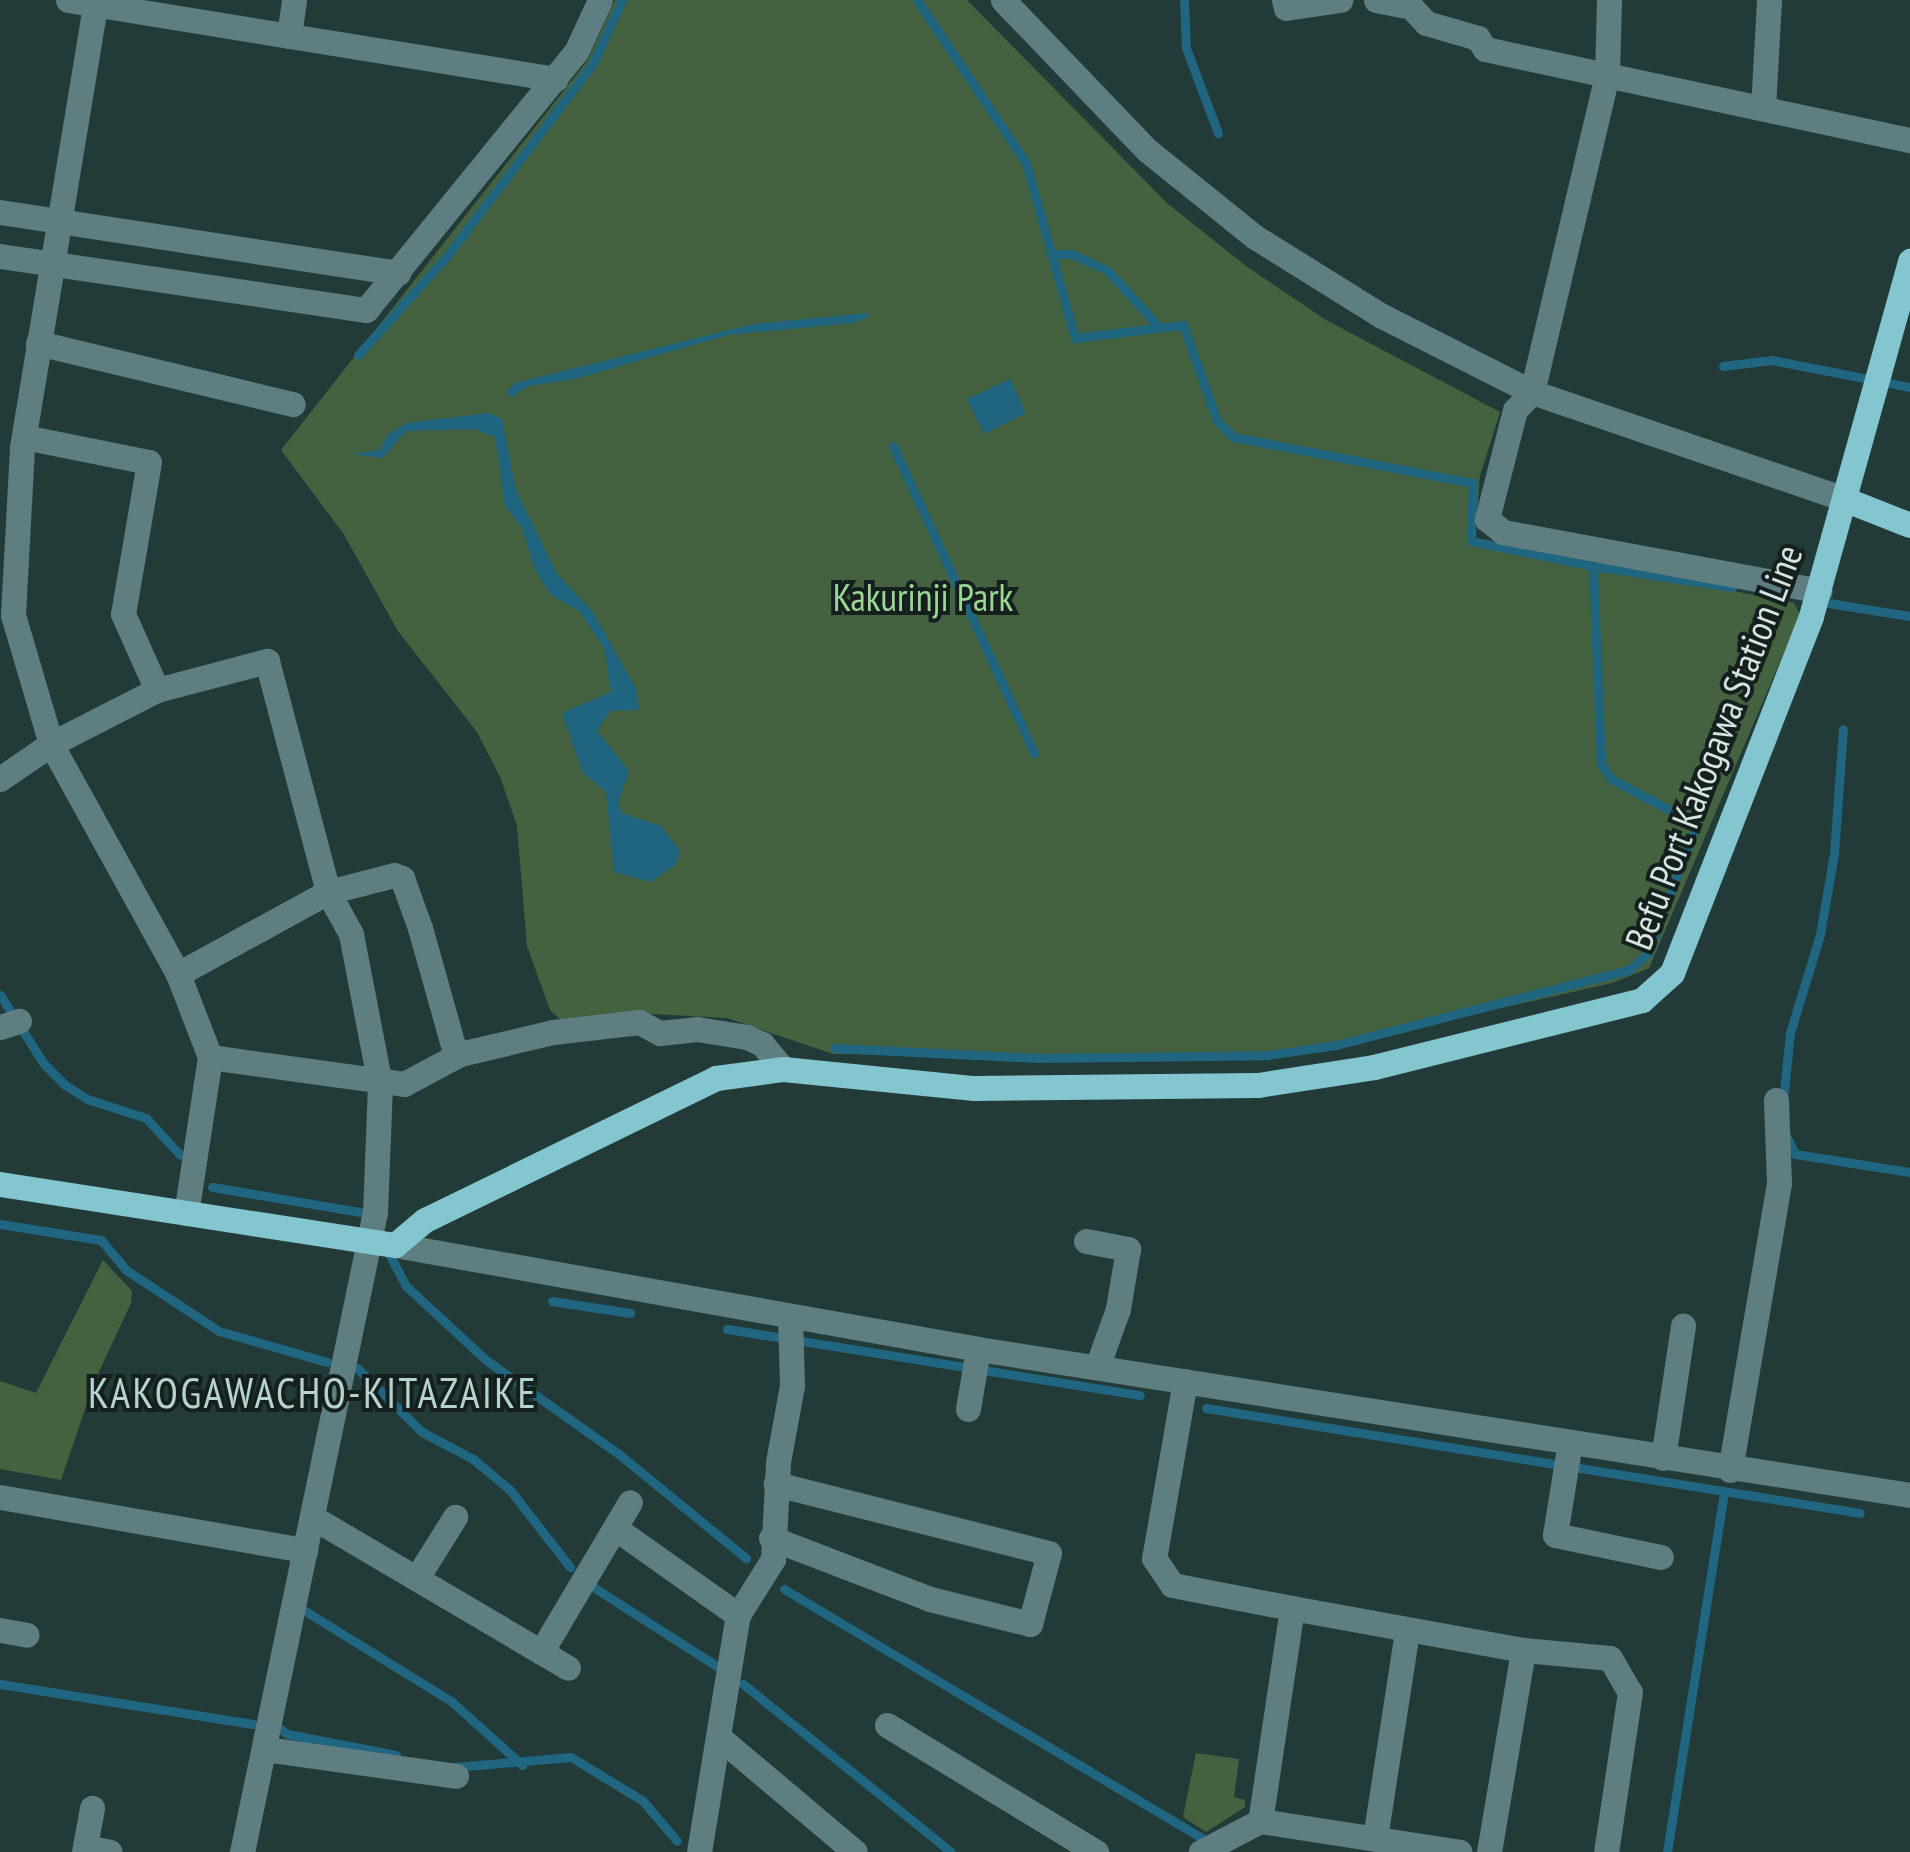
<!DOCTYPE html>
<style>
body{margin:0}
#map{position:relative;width:1910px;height:1852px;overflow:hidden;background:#223b38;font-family:"PT Sans Narrow",sans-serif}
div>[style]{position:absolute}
.green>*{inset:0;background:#446240}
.water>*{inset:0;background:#216681}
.stream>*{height:9px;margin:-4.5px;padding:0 4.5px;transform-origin:4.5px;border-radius:4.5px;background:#216681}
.minor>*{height:25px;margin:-12.5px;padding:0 12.5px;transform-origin:12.5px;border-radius:12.5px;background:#5f7e82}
.major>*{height:25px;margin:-12.5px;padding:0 12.5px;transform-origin:12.5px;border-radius:12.5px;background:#84c6cf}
span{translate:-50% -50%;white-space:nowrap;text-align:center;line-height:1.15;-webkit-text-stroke:8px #15201e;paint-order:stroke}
.park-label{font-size:38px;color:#9bd694}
.street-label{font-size:38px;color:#d5e3e1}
.quarter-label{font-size:42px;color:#b6d3ce;letter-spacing:2.5px}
</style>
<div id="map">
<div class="green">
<div style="clip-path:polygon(615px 0,967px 0,1167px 203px,1246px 266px,1326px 320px,1500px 412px,1480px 476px,1475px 540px,1794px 603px,1800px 615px,1649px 968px,1612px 983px,1280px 1058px,833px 1054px,727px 1018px,635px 1013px,560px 1019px,550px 1010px,527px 946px,517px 826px,501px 779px,477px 732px,398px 631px,343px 533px,281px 450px,587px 61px)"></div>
<div style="clip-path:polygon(103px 1260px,132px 1291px,131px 1303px,95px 1380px,61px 1480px,0 1469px,0 1381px,36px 1393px)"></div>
<div style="clip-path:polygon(1196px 1753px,1239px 1759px,1234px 1797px,1245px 1800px,1245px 1807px,1206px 1832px,1183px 1817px)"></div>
</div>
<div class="water">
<div style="clip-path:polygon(867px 313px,870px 316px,853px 323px,728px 335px,575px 379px,528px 386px,512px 397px,506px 392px,515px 383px,753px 324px)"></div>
<div style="clip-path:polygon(1010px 379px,1026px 413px,984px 434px,967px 399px)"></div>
<div style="clip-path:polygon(488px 413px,502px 419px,516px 490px,557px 574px,593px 612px,636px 689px,639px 710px,610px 711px,597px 731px,629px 771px,618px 803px,622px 813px,661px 826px,680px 851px,675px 865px,651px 882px,614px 872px,606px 792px,583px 773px,562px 713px,611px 692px,604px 648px,580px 612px,550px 594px,535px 570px,522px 528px,505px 506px,495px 437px,474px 429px,406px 431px,383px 458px,352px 454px,380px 450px,388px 434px,407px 423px)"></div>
</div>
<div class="stream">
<div style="left:917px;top:0;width:196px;rotate:56.2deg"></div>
<div style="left:1026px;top:163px;width:182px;rotate:74.4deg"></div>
<div style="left:1075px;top:338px;width:109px;rotate:-6.9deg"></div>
<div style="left:1183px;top:325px;width:102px;rotate:70.5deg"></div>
<div style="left:1217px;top:421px;width:23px;rotate:45deg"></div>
<div style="left:1233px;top:437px;width:244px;rotate:10.9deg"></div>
<div style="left:1473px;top:483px;width:58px;rotate:92deg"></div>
<div style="left:1471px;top:541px;width:125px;rotate:11.6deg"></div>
<div style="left:1184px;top:0;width:48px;rotate:87.6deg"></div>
<div style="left:1186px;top:48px;width:91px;rotate:69.4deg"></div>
<div style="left:1053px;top:254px;width:19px"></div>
<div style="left:1072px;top:254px;width:40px;rotate:25deg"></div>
<div style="left:1108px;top:271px;width:77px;rotate:47.6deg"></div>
<div style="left:358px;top:355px;width:132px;rotate:-48.1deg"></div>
<div style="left:446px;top:257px;width:243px;rotate:-52.8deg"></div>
<div style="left:593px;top:63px;width:69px;rotate:-65.3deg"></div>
<div style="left:1723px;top:366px;width:49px;rotate:-7deg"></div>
<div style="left:1772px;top:360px;width:141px;rotate:11.1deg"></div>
<div style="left:893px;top:446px;width:338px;rotate:65.3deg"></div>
<div style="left:1816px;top:601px;width:95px;rotate:9.1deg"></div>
<div style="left:0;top:995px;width:82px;rotate:57.5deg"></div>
<div style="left:44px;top:1064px;width:30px;rotate:45deg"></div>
<div style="left:65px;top:1085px;width:26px;rotate:32deg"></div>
<div style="left:87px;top:1099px;width:62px;rotate:17.9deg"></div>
<div style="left:146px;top:1118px;width:50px;rotate:47.4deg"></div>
<div style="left:834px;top:1048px;width:202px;rotate:2.8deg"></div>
<div style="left:1036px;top:1058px;width:232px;rotate:-0.7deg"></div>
<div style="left:1268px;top:1055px;width:69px;rotate:-8.4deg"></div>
<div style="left:1336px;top:1045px;width:302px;rotate:-14.4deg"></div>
<div style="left:1629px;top:970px;width:25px;rotate:-42deg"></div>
<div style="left:1648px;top:953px;width:138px;rotate:-69.6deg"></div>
<div style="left:1696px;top:824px;width:96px;rotate:-152.1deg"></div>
<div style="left:1611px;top:779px;width:18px;rotate:-124deg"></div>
<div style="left:1601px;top:764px;width:198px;rotate:-92.3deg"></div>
<div style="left:1593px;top:566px;width:141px;rotate:8.6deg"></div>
<div style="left:1783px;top:1100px;width:67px;rotate:-84deg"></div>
<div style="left:1790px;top:1033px;width:103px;rotate:-73.1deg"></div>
<div style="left:1820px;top:934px;width:81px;rotate:-80.1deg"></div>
<div style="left:1834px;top:854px;width:125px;rotate:-85.9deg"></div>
<div style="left:1786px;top:1135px;width:21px;rotate:65deg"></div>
<div style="left:1795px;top:1154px;width:116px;rotate:8.9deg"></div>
<div style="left:212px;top:1187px;width:155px;rotate:9.6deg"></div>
<div style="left:365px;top:1213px;width:8px;rotate:60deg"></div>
<div style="left:0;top:1224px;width:102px;rotate:9deg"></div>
<div style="left:101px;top:1240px;width:39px;rotate:50deg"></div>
<div style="left:126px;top:1270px;width:111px;rotate:33.3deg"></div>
<div style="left:219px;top:1331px;width:112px;rotate:16deg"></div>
<div style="left:387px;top:1250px;width:41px;rotate:62.2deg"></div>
<div style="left:406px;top:1286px;width:109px;rotate:42.8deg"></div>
<div style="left:486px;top:1360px;width:164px;rotate:35.3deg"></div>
<div style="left:620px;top:1455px;width:163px;rotate:39.3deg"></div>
<div style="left:552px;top:1301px;width:79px;rotate:8.7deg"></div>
<div style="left:727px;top:1329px;width:418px;rotate:9.1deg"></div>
<div style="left:357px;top:1368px;width:91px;rotate:44.6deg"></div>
<div style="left:422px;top:1432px;width:58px;rotate:27.9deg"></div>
<div style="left:473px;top:1459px;width:48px;rotate:40deg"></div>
<div style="left:510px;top:1490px;width:98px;rotate:52.1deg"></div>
<div style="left:1206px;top:1408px;width:662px;rotate:9.12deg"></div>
<div style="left:590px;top:1585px;width:152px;rotate:32.6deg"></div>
<div style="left:784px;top:1589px;width:497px;rotate:30.8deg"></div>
<div style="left:302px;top:1609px;width:175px;rotate:31.7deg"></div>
<div style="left:451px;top:1701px;width:96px;rotate:42deg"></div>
<div style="left:0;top:1684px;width:256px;rotate:9deg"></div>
<div style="left:743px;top:1684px;width:267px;rotate:38.9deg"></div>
<div style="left:278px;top:1727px;width:11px;rotate:38deg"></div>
<div style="left:287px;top:1734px;width:111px;rotate:10.9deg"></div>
<div style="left:455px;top:1767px;width:116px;rotate:-4.9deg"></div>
<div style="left:571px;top:1757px;width:84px;rotate:31.4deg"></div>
<div style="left:643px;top:1801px;width:52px;rotate:49.6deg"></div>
<div style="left:1667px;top:1852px;width:364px;rotate:-81deg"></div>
</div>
<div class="minor">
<div style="left:68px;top:0;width:494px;rotate:9.2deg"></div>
<div style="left:96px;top:0;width:454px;rotate:99.4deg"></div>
<div style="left:22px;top:448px;width:167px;rotate:93.1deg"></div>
<div style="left:13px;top:615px;width:134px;rotate:73.6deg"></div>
<div style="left:51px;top:744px;width:263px;rotate:61.1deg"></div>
<div style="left:178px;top:974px;width:89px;rotate:68.9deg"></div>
<div style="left:210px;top:1057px;width:158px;rotate:98.7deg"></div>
<div style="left:1003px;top:0;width:208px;rotate:46.2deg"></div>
<div style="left:1147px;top:150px;width:139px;rotate:38.9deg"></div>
<div style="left:1255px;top:237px;width:150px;rotate:31.9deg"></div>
<div style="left:1382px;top:316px;width:168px;rotate:26.9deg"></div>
<div style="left:1532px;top:392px;width:330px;rotate:18.9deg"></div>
<div style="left:1284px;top:0;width:8px;rotate:76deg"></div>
<div style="left:1286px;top:8px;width:55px;rotate:-8.4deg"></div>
<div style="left:1376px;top:0;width:36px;rotate:11deg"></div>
<div style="left:1411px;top:7px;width:22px;rotate:47deg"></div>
<div style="left:1426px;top:23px;width:54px;rotate:16.1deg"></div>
<div style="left:1478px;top:38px;width:13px;rotate:58deg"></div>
<div style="left:1485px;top:49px;width:435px;rotate:12.1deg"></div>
<div style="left:1609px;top:0;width:75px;rotate:91.5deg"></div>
<div style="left:1607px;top:75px;width:326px;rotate:103.3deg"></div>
<div style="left:1532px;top:392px;width:25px;rotate:133deg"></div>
<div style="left:1515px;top:410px;width:113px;rotate:104.4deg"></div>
<div style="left:1487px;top:519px;width:21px;rotate:39deg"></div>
<div style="left:1503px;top:532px;width:322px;rotate:10.5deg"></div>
<div style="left:289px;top:36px;width:36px;rotate:-82deg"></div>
<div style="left:1763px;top:108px;width:108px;rotate:-86.8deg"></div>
<div style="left:0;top:212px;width:403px;rotate:8.7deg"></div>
<div style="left:0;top:256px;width:370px;rotate:8.4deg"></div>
<div style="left:366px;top:310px;width:333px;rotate:-50.9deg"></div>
<div style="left:576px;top:52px;width:57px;rotate:-65.2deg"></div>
<div style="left:38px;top:343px;width:262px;rotate:13.5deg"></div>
<div style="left:24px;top:437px;width:127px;rotate:11.3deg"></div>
<div style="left:149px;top:462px;width:154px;rotate:99.7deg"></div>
<div style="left:123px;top:614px;width:83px;rotate:65.9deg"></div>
<div style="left:0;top:779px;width:62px;rotate:-34.5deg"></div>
<div style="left:51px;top:744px;width:119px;rotate:-27deg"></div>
<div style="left:157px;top:690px;width:114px;rotate:-14.8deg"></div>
<div style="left:267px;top:661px;width:239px;rotate:75.2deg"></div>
<div style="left:328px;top:892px;width:48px;rotate:61.3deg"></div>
<div style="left:351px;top:934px;width:153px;rotate:79.1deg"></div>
<div style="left:380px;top:1084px;width:128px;rotate:92.2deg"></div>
<div style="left:375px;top:1212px;width:654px;rotate:101.74deg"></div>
<div style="left:178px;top:974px;width:171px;rotate:-28.7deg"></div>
<div style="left:328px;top:892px;width:68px;rotate:-14.4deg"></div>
<div style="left:394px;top:875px;width:9px;rotate:21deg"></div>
<div style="left:402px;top:878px;width:53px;rotate:70.2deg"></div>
<div style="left:420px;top:928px;width:133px;rotate:74.3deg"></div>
<div style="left:0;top:1027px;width:20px;rotate:-18deg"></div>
<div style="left:210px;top:1057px;width:196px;rotate:7.9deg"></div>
<div style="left:404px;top:1084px;width:64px;rotate:-28.2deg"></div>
<div style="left:460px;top:1054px;width:96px;rotate:-13.3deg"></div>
<div style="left:553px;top:1032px;width:87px;rotate:-6.6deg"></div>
<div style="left:639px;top:1022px;width:24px;rotate:28deg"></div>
<div style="left:660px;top:1033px;width:37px;rotate:-6deg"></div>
<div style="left:697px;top:1029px;width:51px;rotate:9.1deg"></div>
<div style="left:747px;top:1037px;width:17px;rotate:25deg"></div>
<div style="left:762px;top:1044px;width:33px;rotate:50deg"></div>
<div style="left:1086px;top:1241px;width:43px;rotate:10.8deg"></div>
<div style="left:1128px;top:1249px;width:61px;rotate:99.5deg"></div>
<div style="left:1118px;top:1309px;width:62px;rotate:109.9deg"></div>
<div style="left:395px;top:1245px;width:592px;rotate:10.11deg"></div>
<div style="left:978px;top:1349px;width:943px;rotate:8.9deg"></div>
<div style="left:1185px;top:1381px;width:180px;rotate:99.9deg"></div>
<div style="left:1154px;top:1558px;width:32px;rotate:56deg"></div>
<div style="left:1172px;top:1585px;width:122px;rotate:10.9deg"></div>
<div style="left:1292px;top:1608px;width:215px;rotate:98.5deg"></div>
<div style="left:1260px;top:1821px;width:67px;rotate:152.3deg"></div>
<div style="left:968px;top:1409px;width:61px;rotate:-80.5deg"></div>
<div style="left:1570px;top:1442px;width:94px;rotate:99.2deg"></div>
<div style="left:1555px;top:1535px;width:108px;rotate:11.7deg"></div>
<div style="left:1663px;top:1458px;width:134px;rotate:-81.4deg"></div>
<div style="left:1730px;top:1470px;width:291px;rotate:-80.3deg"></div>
<div style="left:1779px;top:1183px;width:83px;rotate:-92.1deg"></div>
<div style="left:0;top:1497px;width:310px;rotate:9.9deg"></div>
<div style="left:312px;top:1517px;width:297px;rotate:30.5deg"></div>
<div style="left:615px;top:1528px;width:151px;rotate:35.3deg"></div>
<div style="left:771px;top:1538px;width:170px;rotate:21deg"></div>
<div style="left:930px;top:1599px;width:103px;rotate:14deg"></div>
<div style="left:1030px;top:1624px;width:73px;rotate:-75deg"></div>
<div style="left:1049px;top:1553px;width:282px;rotate:-165.8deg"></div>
<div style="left:418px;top:1576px;width:70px;rotate:-57.9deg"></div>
<div style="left:1292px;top:1608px;width:235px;rotate:10.3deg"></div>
<div style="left:1523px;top:1650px;width:87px;rotate:5.3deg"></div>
<div style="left:1610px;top:1658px;width:39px;rotate:60deg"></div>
<div style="left:1630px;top:1692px;width:162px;rotate:98.5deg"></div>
<div style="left:0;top:1630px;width:27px;rotate:10deg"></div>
<div style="left:541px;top:1652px;width:174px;rotate:-59.3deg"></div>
<div style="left:887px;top:1725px;width:245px;rotate:31.3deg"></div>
<div style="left:721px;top:1739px;width:175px;rotate:40.1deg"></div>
<div style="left:265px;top:1749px;width:193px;rotate:8deg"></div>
<div style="left:1260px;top:1821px;width:202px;rotate:8.8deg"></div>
<div style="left:1375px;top:1838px;width:209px;rotate:-81.2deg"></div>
<div style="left:85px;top:1847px;width:25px;rotate:11deg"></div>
<div style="left:84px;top:1852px;width:45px;rotate:-79.7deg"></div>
<div style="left:699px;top:1852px;width:240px;rotate:-80.7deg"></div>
<div style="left:738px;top:1615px;width:66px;rotate:-58deg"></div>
<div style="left:773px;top:1559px;width:97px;rotate:-87deg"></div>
<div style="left:778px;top:1462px;width:77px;rotate:-79.6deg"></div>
<div style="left:792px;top:1386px;width:70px;rotate:-91.6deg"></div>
<div style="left:1489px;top:1852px;width:205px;rotate:-80.4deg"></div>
</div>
<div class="major">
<div style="left:1844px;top:499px;width:71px;rotate:21.5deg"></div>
<div style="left:0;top:1184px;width:400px;rotate:8.8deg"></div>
<div style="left:395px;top:1245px;width:39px;rotate:-40deg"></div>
<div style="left:425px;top:1220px;width:324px;rotate:-26deg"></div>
<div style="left:716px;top:1078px;width:68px;rotate:-7.7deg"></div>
<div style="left:783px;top:1069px;width:192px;rotate:5.7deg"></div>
<div style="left:974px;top:1088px;width:284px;rotate:-0.6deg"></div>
<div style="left:1258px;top:1085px;width:117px;rotate:-8.8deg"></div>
<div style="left:1374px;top:1067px;width:276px;rotate:-14deg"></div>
<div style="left:1642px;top:1000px;width:40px;rotate:-42deg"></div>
<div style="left:1672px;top:973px;width:383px;rotate:-68.7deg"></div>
<div style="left:1811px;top:616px;width:369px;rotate:-74.4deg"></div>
</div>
<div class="park-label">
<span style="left:923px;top:597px">Kakurinji Park</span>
</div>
<div class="street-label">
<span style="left:1713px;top:747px;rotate:-69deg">Befu Port Kakogawa Station Line</span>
</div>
<div class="quarter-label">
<span style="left:313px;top:1393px">KAKOGAWACHO-KITAZAIKE</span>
</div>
</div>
